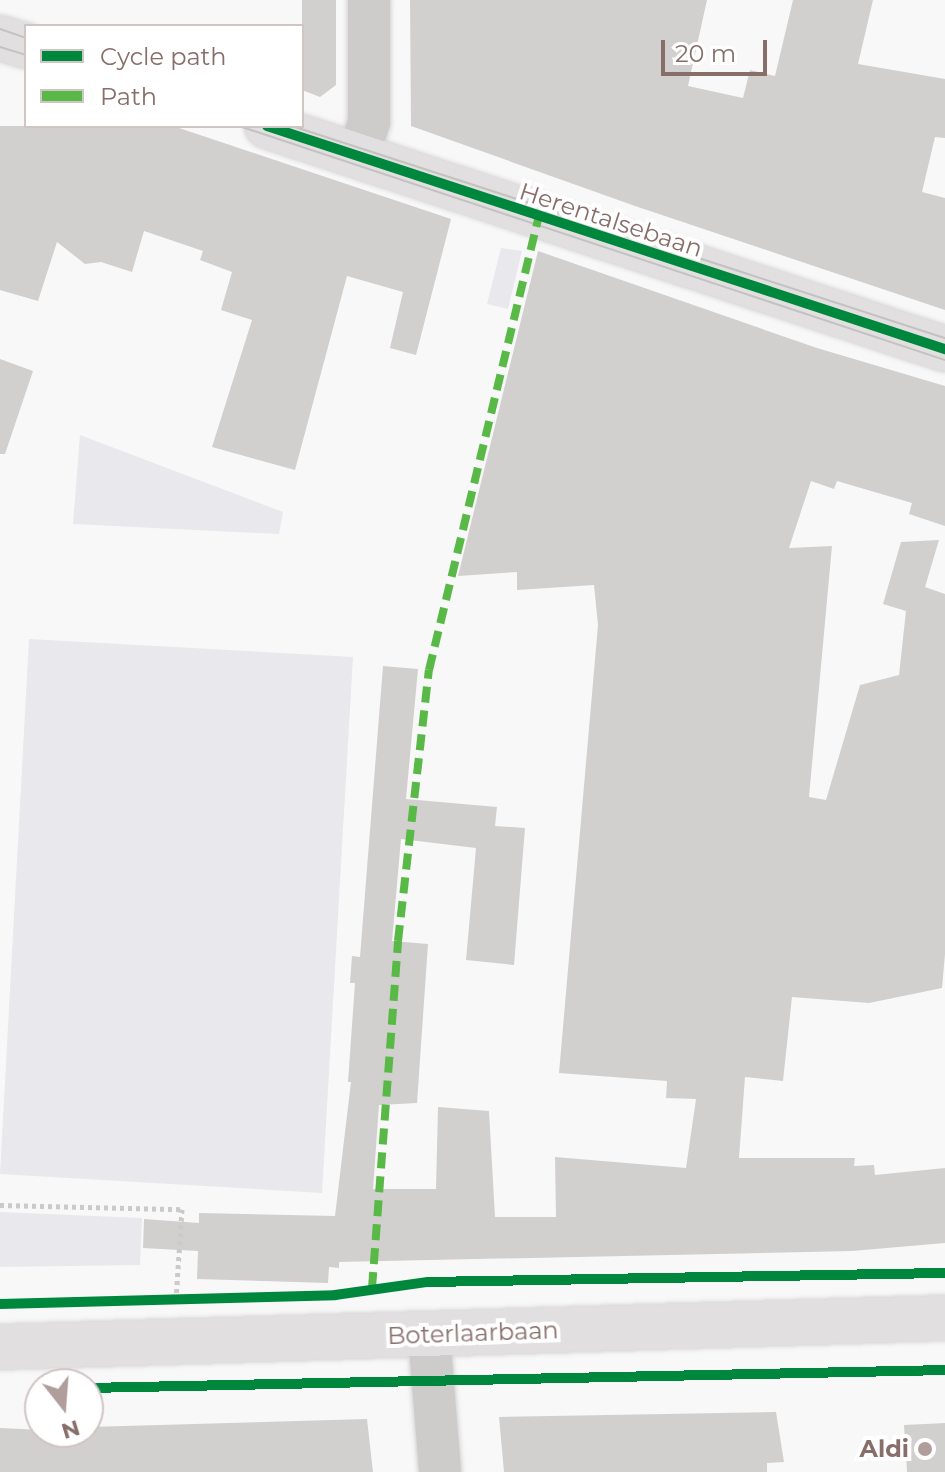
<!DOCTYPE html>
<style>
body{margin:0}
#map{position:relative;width:945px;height:1472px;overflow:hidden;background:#f8f8f8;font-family:Montserrat,sans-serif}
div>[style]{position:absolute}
.green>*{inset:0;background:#e9e8ec}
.building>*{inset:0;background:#d2d0cf}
.path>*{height:5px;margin-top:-2.5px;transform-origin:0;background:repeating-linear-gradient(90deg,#cbc9c9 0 4px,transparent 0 8px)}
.roads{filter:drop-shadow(0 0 2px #d6d4d4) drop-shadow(0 0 2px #d6d4d4)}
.street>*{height:42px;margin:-21px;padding:0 21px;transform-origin:21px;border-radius:21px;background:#cecccb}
.secondary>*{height:44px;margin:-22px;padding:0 22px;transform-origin:22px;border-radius:22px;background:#e1dfdf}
.tram>*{height:2px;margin:-1px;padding:0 1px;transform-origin:1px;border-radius:1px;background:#c4c2c1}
.quiet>*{height:8px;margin-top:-4px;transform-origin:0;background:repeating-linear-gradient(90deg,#58b947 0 16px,transparent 0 24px)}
.cycleway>*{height:10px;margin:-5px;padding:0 5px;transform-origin:5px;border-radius:5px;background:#00873e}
.dots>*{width:22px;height:22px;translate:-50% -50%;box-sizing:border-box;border:4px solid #fff;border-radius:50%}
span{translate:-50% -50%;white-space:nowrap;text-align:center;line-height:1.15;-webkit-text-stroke:8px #fff;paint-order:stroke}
.street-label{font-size:24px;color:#876e69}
.poi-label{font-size:24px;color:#876e69;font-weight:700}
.right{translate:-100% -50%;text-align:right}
.legend{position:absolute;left:24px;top:24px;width:280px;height:104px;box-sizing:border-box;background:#fff;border:2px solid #cfc5c3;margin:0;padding:10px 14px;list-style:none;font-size:24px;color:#876e69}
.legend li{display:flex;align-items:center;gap:16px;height:40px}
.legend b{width:40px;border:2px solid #cfc5c3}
.north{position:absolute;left:24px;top:1368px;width:80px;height:80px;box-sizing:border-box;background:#fff;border:2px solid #cfc5c3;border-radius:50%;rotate:163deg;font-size:22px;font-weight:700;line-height:32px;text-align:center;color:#876e69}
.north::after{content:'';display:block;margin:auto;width:28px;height:36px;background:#af9e9b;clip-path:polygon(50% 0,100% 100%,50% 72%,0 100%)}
.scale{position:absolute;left:661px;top:40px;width:106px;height:36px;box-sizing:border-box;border:4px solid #876e69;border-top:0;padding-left:10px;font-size:24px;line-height:28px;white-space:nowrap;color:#876e69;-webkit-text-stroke:6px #fff;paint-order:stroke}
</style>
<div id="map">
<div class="green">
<div style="clip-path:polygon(501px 248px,522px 251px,508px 309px,487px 304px)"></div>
<div style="clip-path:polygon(80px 435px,283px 512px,279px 534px,73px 524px)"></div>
<div style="clip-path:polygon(29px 639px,353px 657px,322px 1193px,0 1174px)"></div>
<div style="clip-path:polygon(0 1212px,142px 1218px,140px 1265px,0 1267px)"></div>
</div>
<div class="building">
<div style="clip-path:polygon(302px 0,336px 0,336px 85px,320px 97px,302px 90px)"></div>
<div style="clip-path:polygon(410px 0,707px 0,688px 86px,743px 98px,750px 70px,775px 76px,793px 0,873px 0,858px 64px,945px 79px,945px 138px,935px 137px,922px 192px,945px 198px,945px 310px,635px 206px,411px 126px)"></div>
<div style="clip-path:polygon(0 126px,173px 126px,451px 219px,416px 355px,390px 348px,403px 292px,347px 276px,295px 470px,212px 447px,252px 320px,221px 310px,232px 272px,200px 260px,203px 251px,144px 231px,132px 272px,101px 262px,85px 264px,57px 242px,38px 301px,0 290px)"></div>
<div style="clip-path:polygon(538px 251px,817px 348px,945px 386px,945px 526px,909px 514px,912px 503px,837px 481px,834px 489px,811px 481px,789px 548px,832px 546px,809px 797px,826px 800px,860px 685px,899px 675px,906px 611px,883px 604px,901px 542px,939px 540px,925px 587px,945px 594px,945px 954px,942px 988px,869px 1003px,792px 997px,783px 1081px,745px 1077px,739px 1158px,855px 1158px,854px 1166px,874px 1165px,875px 1175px,945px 1168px,945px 1243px,852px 1251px,339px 1262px,339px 1268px,329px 1267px,328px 1283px,197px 1279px,198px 1251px,143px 1248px,144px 1219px,199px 1223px,199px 1213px,335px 1216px,351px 1082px,348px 1082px,355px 983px,350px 983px,352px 956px,360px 957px,383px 666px,418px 669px,406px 799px,497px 807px,495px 826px,525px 828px,514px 965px,466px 960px,476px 848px,401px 839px,392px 941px,428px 944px,417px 1103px,379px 1105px,373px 1189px,436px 1189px,438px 1107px,489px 1111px,495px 1217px,556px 1217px,555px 1157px,686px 1168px,696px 1099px,666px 1098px,667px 1081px,559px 1073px,598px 625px,594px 585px,517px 590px,517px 572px,458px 576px)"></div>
<div style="clip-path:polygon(0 359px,33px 371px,5px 454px,0 454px)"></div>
<div style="clip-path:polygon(776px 1412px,784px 1462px,767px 1463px,767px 1472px,504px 1472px,499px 1417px)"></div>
<div style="clip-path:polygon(367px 1419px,373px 1472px,0 1472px,0 1428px,88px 1432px,88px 1427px)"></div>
<div style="clip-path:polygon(945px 1423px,945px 1472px,907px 1472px,904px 1425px)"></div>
</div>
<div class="path">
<div style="left:0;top:1205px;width:182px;rotate:1.3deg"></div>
<div style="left:182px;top:1209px;width:90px;rotate:93.8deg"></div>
</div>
<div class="roads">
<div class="street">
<div style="left:358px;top:156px;width:36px;rotate:-72deg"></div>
<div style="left:369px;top:122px;width:122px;rotate:-90deg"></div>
<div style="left:429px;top:1334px;width:138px;rotate:85.4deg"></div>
</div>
<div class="secondary">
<div style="left:0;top:38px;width:27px;rotate:17deg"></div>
<div style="left:267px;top:126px;width:714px;rotate:18.21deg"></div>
<div style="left:0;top:1347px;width:945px;rotate:-1.76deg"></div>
</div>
</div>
<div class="tram">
<div style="left:0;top:29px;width:28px;rotate:19deg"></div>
<div style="left:0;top:47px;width:27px;rotate:17deg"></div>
<div style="left:239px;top:126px;width:744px;rotate:18.34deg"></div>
<div style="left:292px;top:126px;width:687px;rotate:17.99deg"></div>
</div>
<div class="quiet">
<div style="left:372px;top:1288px;width:348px;rotate:-85.7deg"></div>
<div style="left:398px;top:941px;width:273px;rotate:-83.5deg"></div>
<div style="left:429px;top:670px;width:466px;rotate:-76.4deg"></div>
</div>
<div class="cycleway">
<div style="left:267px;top:126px;width:714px;rotate:18.21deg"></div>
<div style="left:0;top:1304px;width:335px;rotate:-1.5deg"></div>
<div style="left:335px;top:1295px;width:94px;rotate:-8deg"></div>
<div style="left:428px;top:1282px;width:517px;rotate:-1deg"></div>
<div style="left:88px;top:1388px;width:857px;rotate:-1.2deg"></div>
</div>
<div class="dots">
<div style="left:925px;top:1449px;background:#af9e9b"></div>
</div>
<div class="street-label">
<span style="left:611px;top:220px;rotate:18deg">Herentalsebaan</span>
<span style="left:473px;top:1333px;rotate:-2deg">Boterlaarbaan</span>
</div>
<div class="poi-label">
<span class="right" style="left:909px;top:1449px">Aldi</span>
</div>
<ul class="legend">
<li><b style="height:10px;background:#00873e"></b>Cycle path</li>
<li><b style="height:10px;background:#58b947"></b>Path</li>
</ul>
<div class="north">N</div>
<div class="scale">20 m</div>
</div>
